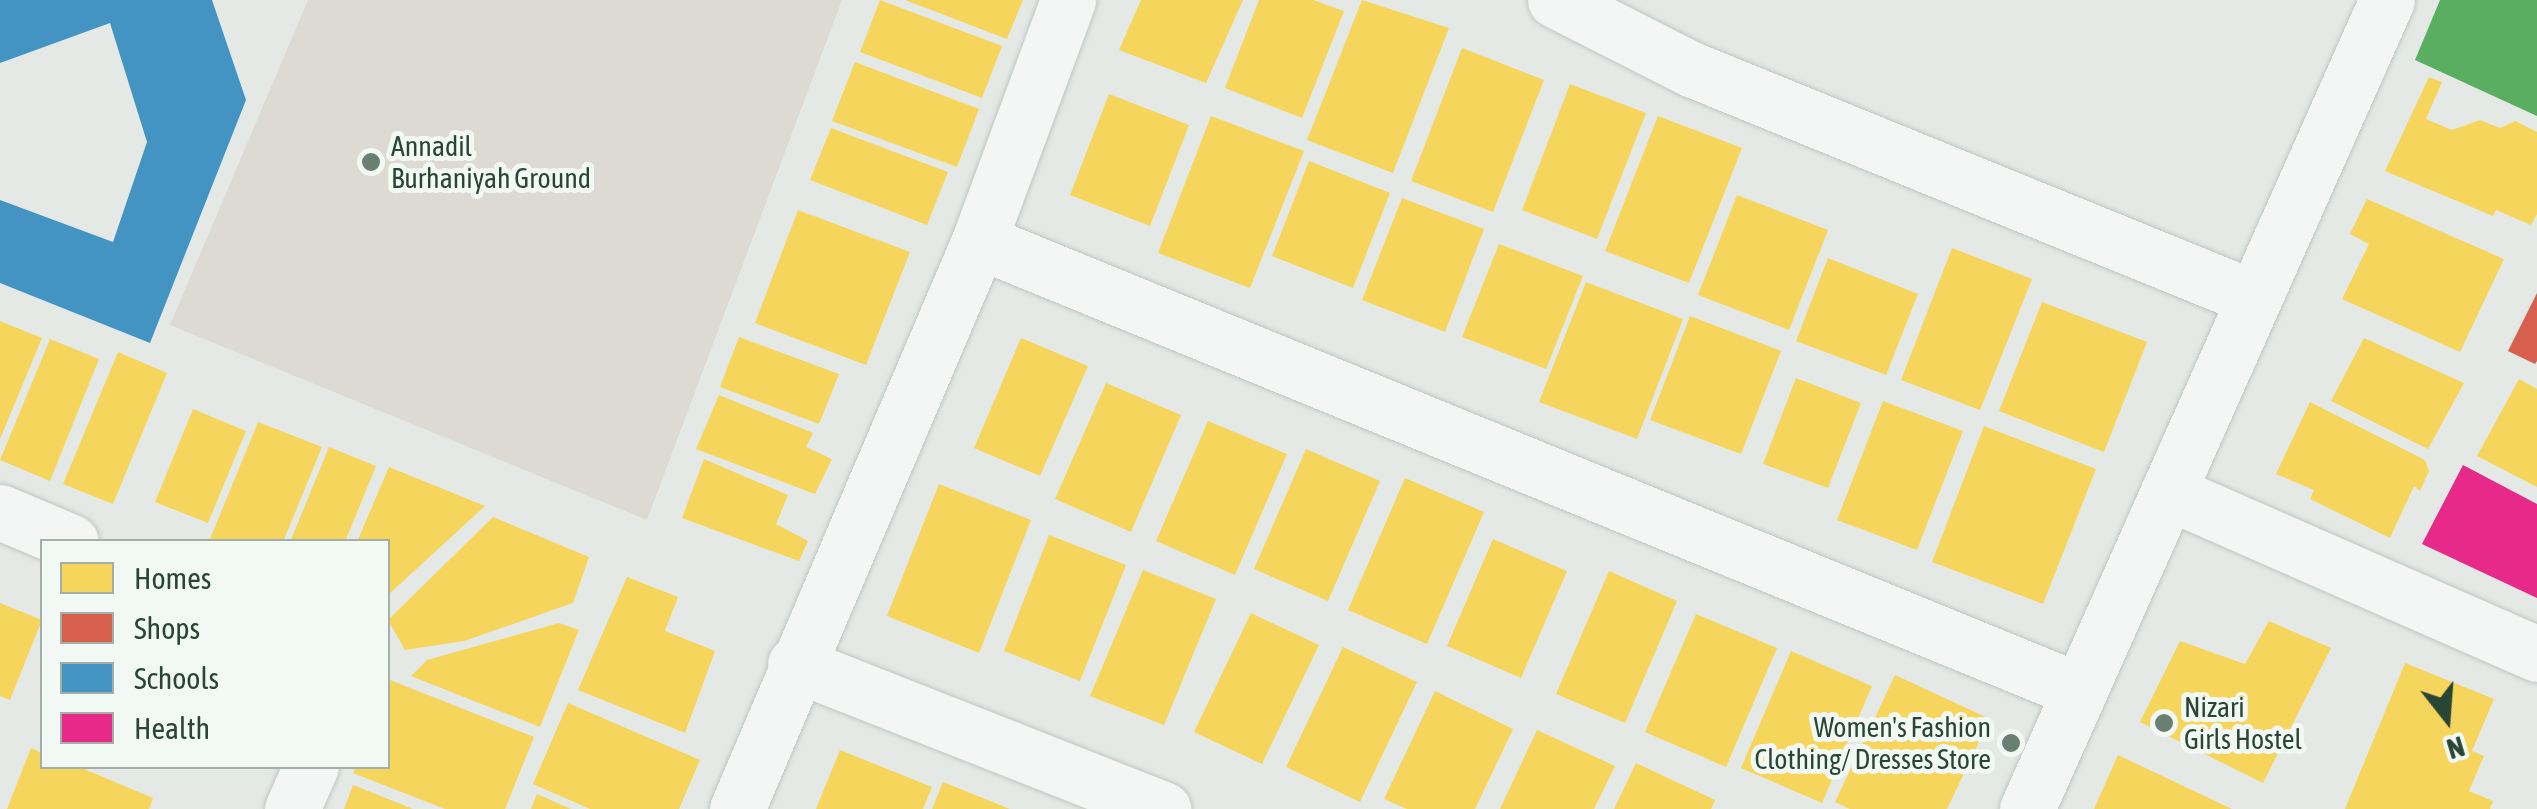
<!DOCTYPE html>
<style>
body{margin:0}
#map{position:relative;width:2537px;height:809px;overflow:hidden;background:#e4e9e6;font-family:"Asap Condensed",sans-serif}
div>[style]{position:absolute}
.green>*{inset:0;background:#dcdad3}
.homes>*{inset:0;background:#f6d55c}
.shops>*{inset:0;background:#d6604d}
.schools>*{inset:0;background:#4393c3}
.health>*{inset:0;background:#e7298a}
.public>*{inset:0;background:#5aae61}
.roads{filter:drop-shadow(0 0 2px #c0c6c2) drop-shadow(0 0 2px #c0c6c2)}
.minor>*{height:55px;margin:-27.5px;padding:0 27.5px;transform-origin:27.5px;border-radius:27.5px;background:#f3f6f4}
.dots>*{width:28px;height:28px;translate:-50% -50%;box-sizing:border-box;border:5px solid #f2f8f4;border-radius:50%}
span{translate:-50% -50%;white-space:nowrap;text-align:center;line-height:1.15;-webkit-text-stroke:10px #f2f8f4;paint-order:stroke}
.poi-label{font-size:28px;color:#294534}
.left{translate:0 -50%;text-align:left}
.right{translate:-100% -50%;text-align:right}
.legend{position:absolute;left:40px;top:539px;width:350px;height:230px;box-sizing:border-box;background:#f2f8f4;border:2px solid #a2b0a7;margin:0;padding:12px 18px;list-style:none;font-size:30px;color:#294534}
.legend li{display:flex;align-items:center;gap:20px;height:50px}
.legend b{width:50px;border:2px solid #a2b0a7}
.north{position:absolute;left:2397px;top:669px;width:100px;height:100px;-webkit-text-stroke:8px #f2f8f4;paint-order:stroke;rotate:163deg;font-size:28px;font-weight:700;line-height:40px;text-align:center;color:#294534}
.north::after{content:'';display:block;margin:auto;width:35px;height:45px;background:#294534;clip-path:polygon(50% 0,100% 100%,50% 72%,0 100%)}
</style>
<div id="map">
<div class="green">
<div style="clip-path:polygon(308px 0,842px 0,647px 520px,170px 325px)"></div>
</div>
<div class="homes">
<div style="clip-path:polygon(880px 0,1002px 46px,982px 98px,860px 52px)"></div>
<div style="clip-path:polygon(905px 0,1023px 0,1007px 39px)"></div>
<div style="clip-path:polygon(1141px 0,1243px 0,1206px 83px,1119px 50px)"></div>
<div style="clip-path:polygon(1259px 0,1313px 0,1344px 11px,1302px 118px,1225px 88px)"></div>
<div style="clip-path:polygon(1362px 0,1449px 28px,1393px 173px,1307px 140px)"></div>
<div style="clip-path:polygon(1462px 48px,1544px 80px,1493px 212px,1411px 181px)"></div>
<div style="clip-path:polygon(855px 62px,979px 109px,957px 167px,832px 121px)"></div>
<div style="clip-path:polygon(2429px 77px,2442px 82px,2426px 119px,2452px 130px,2480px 120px,2500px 128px,2515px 121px,2537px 132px,2537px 214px,2531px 225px,2496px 210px,2493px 216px,2385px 171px)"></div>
<div style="clip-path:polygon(1570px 84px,1646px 113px,1597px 239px,1522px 210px)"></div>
<div style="clip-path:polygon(1109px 94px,1189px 125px,1150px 226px,1070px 195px)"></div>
<div style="clip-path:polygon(1211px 116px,1304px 151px,1250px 288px,1158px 253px)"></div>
<div style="clip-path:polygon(1658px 116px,1742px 148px,1689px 283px,1605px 251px)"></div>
<div style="clip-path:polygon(831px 128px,948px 172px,927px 225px,810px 180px)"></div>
<div style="clip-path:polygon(1309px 161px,1390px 193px,1353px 288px,1272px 256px)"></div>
<div style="clip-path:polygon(1737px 195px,1828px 230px,1789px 330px,1698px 295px)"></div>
<div style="clip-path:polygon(1402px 198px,1484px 229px,1445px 332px,1362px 300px)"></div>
<div style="clip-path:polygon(2367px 199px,2504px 259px,2460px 352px,2342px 299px,2369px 244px,2350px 234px)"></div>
<div style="clip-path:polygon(798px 210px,910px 252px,866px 365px,755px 323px)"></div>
<div style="clip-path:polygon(1499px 244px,1583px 276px,1546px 369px,1462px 337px)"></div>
<div style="clip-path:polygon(1952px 248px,2032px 279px,1980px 410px,1901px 380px)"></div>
<div style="clip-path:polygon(1828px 258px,1918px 294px,1886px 375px,1796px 341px)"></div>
<div style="clip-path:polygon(1586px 282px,1683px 319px,1637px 439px,1539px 402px)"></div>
<div style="clip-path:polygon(2042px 302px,2147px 342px,2104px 452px,1999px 411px)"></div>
<div style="clip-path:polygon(1690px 316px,1781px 351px,1741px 454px,1650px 420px)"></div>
<div style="clip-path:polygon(0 321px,42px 338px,0 439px)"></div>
<div style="clip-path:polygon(739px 337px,839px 374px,819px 424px,720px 387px)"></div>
<div style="clip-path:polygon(1021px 338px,1088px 366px,1040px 476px,974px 448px)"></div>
<div style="clip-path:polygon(2364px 338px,2464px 383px,2428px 449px,2331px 401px)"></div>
<div style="clip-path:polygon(50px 339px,99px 359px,50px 481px,0 460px)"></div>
<div style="clip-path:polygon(118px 352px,167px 373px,113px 504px,63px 484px)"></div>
<div style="clip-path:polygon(1796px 378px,1861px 403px,1828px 488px,1763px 464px)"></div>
<div style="clip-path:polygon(2519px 379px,2537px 389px,2537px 487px,2477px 456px)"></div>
<div style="clip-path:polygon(1106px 383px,1181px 415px,1131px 532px,1055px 499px)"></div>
<div style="clip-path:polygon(719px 395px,813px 433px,806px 447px,832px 459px,815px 494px,696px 449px)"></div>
<div style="clip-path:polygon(1883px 401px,1963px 431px,1917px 550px,1837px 520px)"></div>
<div style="clip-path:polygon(2310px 402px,2425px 460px,2429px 471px,2420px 491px,2414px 486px,2390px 538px,2310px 499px,2314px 490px,2276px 474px)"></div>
<div style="clip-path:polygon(193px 409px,246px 431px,208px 523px,155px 502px)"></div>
<div style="clip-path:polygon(1208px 421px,1287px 454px,1235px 575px,1156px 541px)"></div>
<div style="clip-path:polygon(258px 422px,322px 447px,283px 542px,216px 542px,210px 539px)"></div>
<div style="clip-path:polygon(1984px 426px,2096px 469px,2043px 604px,1932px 562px)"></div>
<div style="clip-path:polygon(329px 447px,376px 466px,345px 542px,290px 542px)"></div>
<div style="clip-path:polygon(1306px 449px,1380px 481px,1328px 601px,1254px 569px)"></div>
<div style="clip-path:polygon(704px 459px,788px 495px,776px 524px,808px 541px,799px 561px,682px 518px)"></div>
<div style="clip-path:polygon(389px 467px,485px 506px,388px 595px,388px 542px,357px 542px)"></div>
<div style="clip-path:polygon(1405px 478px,1484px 512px,1427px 644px,1348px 610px)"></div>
<div style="clip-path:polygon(939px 484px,1031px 520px,979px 653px,887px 616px)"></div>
<div style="clip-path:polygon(493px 517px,589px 557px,573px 603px,464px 641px,405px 650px,388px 620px)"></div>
<div style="clip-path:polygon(1049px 535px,1126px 565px,1080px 681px,1004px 651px)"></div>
<div style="clip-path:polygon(1493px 539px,1567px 571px,1521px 678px,1447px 646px)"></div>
<div style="clip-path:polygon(1143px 570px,1216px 599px,1164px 725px,1090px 696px)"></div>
<div style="clip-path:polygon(1609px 571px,1677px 601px,1625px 723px,1556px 694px)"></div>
<div style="clip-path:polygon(627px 577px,678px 597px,665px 631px,715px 651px,685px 733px,578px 690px)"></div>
<div style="clip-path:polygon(0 603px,42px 620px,10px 700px,0 696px)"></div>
<div style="clip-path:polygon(1251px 613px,1319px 645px,1262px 764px,1194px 732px)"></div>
<div style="clip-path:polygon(1696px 614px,1777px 648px,1726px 767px,1645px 732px)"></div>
<div style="clip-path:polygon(2269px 621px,2331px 648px,2263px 783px,2140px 722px,2180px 641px,2245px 664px)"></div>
<div style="clip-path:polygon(559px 623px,579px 630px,540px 727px,411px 676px,427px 660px)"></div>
<div style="clip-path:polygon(1343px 647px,1417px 682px,1360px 802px,1286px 767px)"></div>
<div style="clip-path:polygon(1791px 651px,1872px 686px,1822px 803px,1741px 768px)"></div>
<div style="clip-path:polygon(2405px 663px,2494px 699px,2472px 751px,2484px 756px,2469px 791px,2493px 801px,2490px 809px,2345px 809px)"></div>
<div style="clip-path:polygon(1895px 675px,1990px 719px,1947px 809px,1850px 809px,1835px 802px)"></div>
<div style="clip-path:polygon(390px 680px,534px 737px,505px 809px,445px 809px,353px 773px,356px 766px,388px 766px)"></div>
<div style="clip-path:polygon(1435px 691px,1513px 729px,1475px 809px,1407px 809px,1384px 799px)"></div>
<div style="clip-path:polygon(568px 703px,700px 760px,679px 809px,590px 809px,533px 784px)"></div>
<div style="clip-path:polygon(1537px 730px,1615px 766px,1594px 809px,1500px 809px)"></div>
<div style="clip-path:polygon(31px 748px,42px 753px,42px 766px,77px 766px,153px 798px,149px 809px,7px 809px)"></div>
<div style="clip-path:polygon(840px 750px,932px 787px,923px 809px,816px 809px)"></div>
<div style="clip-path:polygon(2118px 755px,2232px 809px,2094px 809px)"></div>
<div style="clip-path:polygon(1636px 763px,1715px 800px,1711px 809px,1614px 809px)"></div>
<div style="clip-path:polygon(943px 782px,1010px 809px,932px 809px)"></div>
<div style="clip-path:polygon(353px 785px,413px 809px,344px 809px)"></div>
<div style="clip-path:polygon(537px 794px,571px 809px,531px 809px)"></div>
</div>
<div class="shops">
<div style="clip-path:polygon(2537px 293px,2537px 361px,2535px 364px,2508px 351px)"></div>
</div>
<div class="schools">
<div style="clip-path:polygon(0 0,212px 0,246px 100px,150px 343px,0 283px,0 200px,113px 242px,147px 142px,110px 23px,0 63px)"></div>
</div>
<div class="health">
<div style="clip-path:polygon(2463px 465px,2537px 504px,2537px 598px,2422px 544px)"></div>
</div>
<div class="public">
<div style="clip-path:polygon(2440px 0,2537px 0,2537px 116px,2415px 60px)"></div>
</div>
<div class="roads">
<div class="minor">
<div style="left:1555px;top:0;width:153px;rotate:26.9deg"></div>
<div style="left:1691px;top:69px;width:608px;rotate:22.13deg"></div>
<div style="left:979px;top:241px;width:1189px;rotate:22.23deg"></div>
<div style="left:2168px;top:492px;width:403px;rotate:23.7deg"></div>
<div style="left:0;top:512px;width:77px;rotate:22.9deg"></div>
<div style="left:795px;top:664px;width:396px;rotate:21.5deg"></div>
<div style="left:292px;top:809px;width:47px;rotate:-66.2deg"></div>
<div style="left:737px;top:809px;width:617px;rotate:-66.92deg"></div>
<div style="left:979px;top:241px;width:257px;rotate:-69.7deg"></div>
<div style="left:2027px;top:809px;width:885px;rotate:-66.01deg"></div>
</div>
</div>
<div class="dots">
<div style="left:371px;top:162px;background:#6a7e72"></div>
<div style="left:2164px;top:723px;background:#6a7e72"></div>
<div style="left:2011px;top:743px;background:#6a7e72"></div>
</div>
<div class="poi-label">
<span class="left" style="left:391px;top:162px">Annadil<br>Burhaniyah Ground</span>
<span class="left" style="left:2184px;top:723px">Nizari<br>Girls Hostel</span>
<span class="right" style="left:1991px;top:743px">Women's Fashion<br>Clothing/ Dresses Store</span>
</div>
<ul class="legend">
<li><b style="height:28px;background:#f6d55c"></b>Homes</li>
<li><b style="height:28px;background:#d6604d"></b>Shops</li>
<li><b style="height:28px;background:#4393c3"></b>Schools</li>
<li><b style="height:28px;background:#e7298a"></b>Health</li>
</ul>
<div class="north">N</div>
</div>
